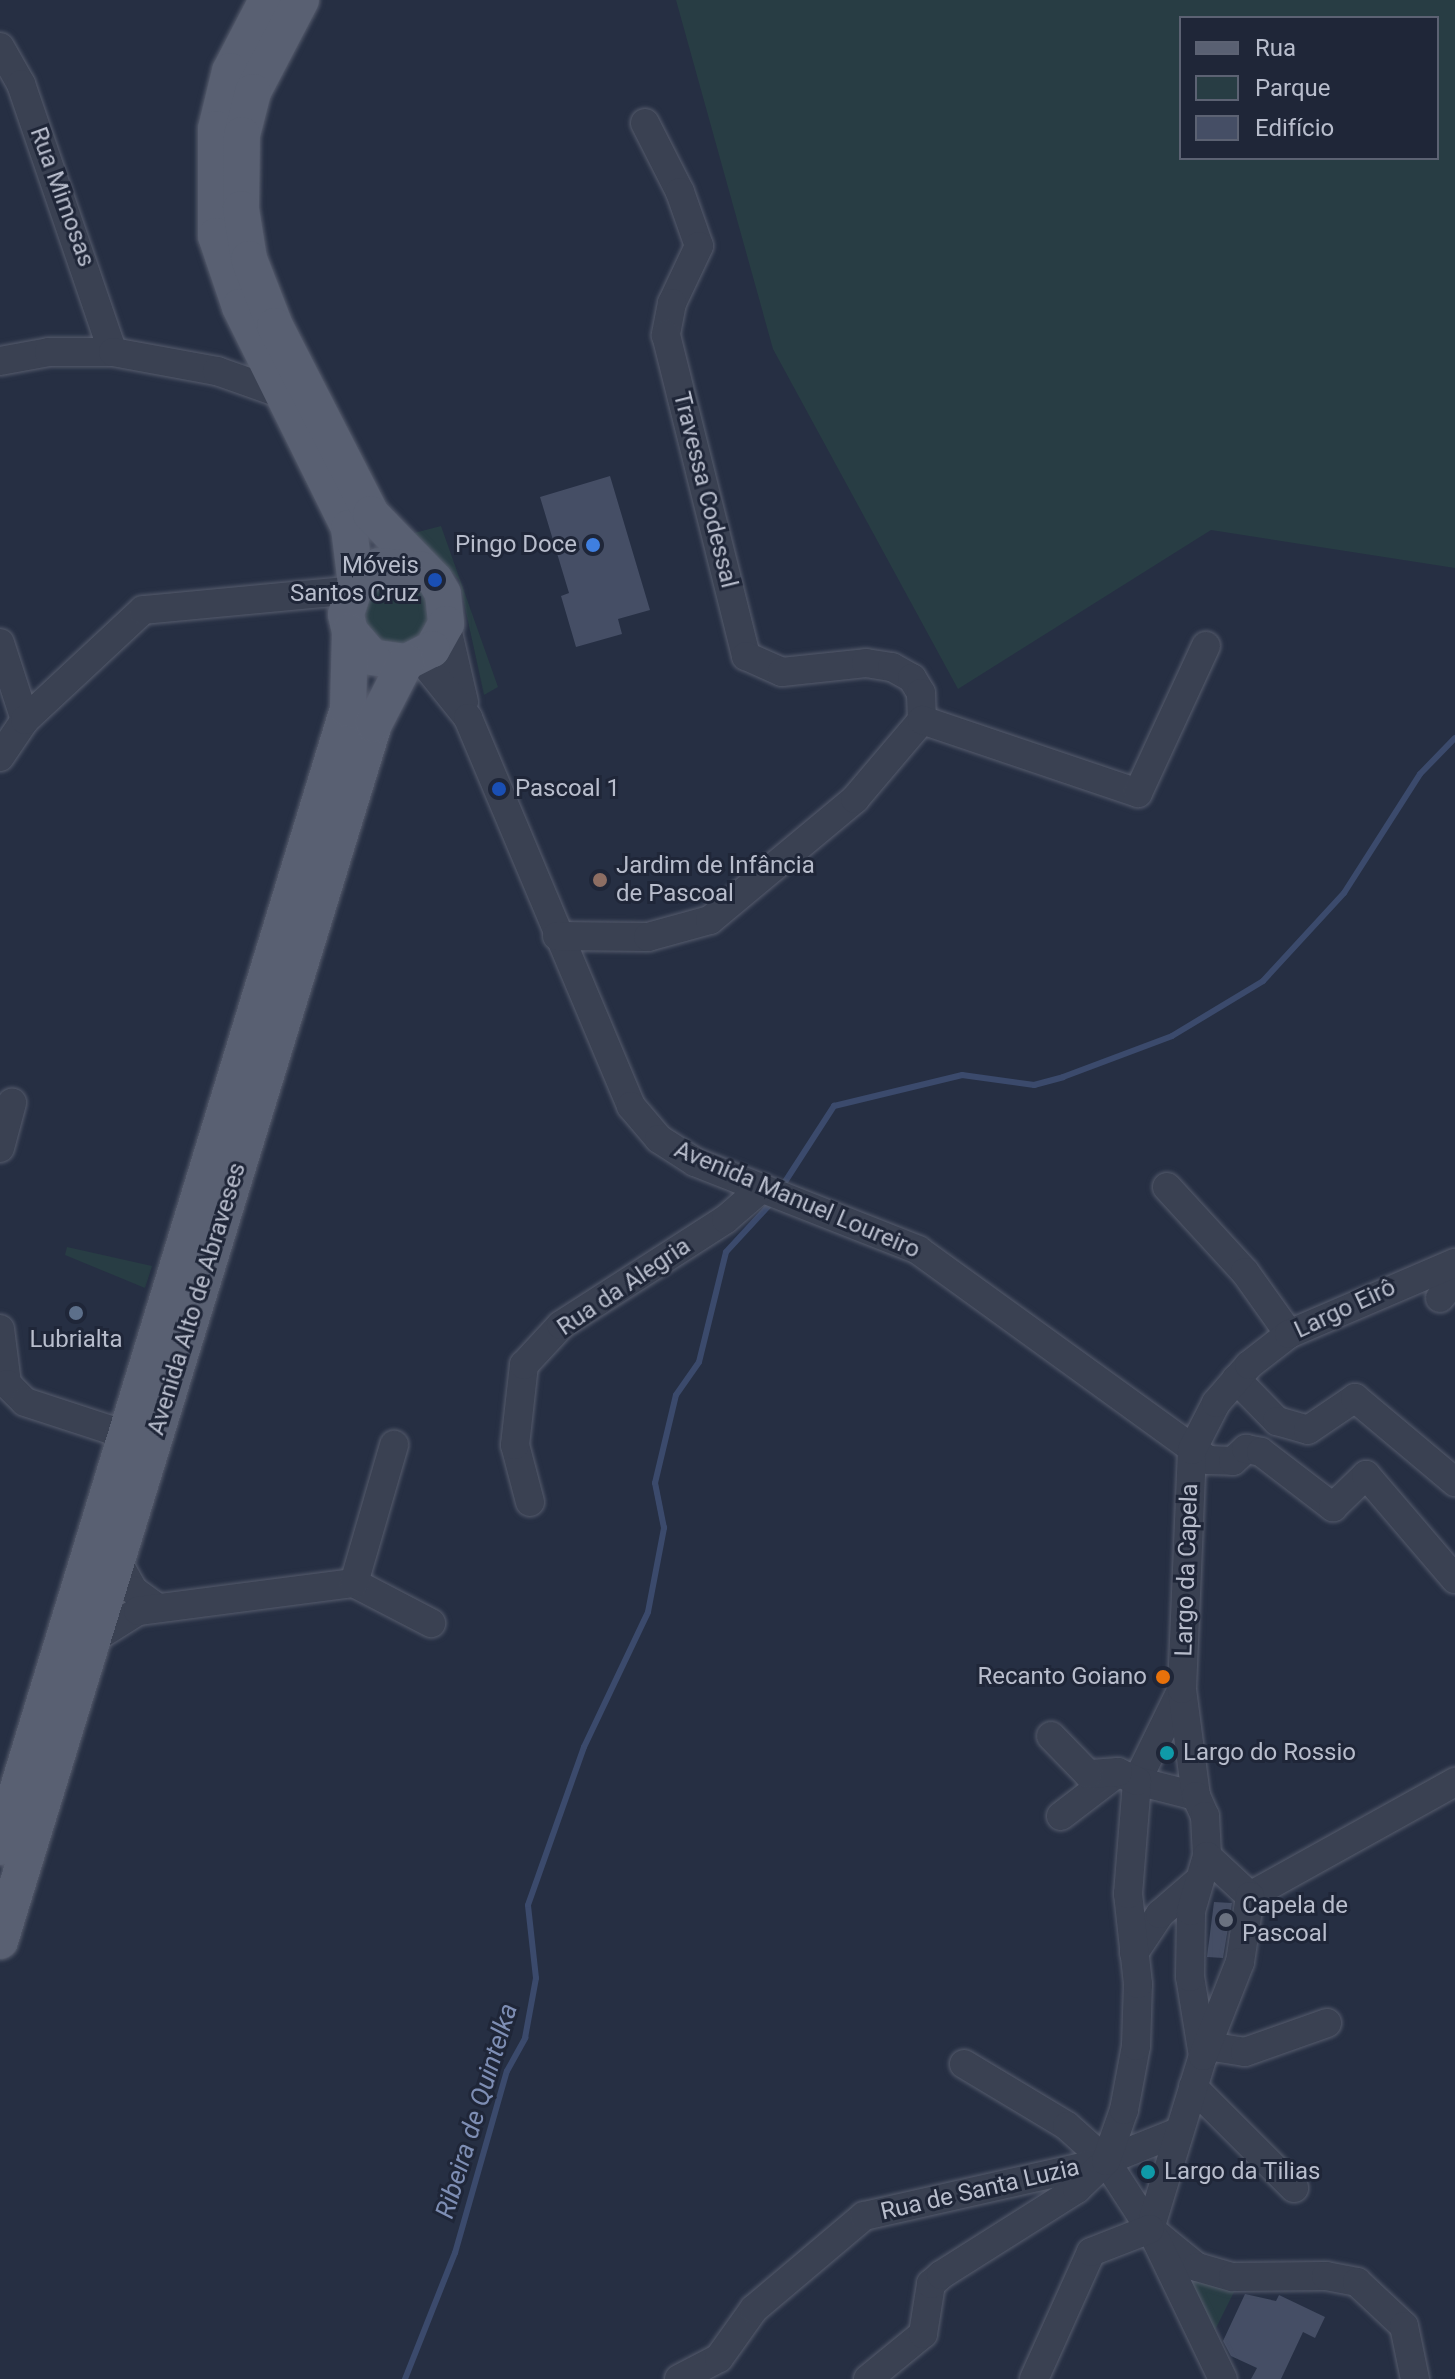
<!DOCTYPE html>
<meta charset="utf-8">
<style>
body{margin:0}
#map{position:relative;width:1455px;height:2379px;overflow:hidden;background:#262f43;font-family:Roboto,sans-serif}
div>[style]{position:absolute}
.green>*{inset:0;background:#283d44}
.round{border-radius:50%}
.stream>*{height:6px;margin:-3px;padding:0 3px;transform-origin:3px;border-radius:3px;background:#3b4a6c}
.building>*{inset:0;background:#454e65}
.roads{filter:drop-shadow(0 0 2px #565c6d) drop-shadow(0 0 2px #565c6d)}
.minor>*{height:28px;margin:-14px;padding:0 14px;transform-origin:14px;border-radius:14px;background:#3a4152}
.major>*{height:36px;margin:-18px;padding:0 18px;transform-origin:18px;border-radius:18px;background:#596072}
.dots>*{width:22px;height:22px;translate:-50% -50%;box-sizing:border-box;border:4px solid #1f2638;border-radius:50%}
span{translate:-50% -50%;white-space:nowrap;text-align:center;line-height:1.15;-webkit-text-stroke:6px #1f2638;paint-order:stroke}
.street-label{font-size:24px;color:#b8bdcc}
.poi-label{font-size:24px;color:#b8bdcc}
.right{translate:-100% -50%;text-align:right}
.left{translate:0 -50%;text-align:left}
.water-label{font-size:26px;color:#7e8eb4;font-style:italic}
.legend{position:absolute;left:1179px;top:16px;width:260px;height:144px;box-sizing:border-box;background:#1f2638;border:2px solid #5c6273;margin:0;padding:10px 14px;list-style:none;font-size:24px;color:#b8bdcc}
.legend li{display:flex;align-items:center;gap:16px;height:40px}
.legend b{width:40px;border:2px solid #5c6273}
</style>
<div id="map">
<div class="green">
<div style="clip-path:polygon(evenodd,676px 0,1455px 0,1455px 568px,1211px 530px,958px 689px,773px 349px,676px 0,1181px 18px,1437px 18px,1437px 158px,1181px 158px,1181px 18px)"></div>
<div style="clip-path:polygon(441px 526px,498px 687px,484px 695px,459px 580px,414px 533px)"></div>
<div class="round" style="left:364px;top:579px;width:66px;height:66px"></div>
<div style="clip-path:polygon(67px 1247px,152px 1266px,145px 1288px,65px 1255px)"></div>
<div style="clip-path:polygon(1188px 2272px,1237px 2286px,1212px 2336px)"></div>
</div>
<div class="stream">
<div style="left:781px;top:1188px;width:98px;rotate:-57.1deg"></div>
<div style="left:834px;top:1106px;width:132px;rotate:-13.6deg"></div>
<div style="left:962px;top:1075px;width:73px;rotate:7.9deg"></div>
<div style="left:1034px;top:1085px;width:30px;rotate:-15deg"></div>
<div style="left:1063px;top:1077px;width:116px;rotate:-20.6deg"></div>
<div style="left:1172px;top:1036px;width:106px;rotate:-31.1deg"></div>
<div style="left:1263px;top:981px;width:120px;rotate:-47.4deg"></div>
<div style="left:1344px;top:893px;width:141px;rotate:-57.4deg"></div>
<div style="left:1420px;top:774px;width:50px;rotate:-45.8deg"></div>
<div style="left:405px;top:2379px;width:136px;rotate:-68.4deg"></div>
<div style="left:455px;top:2253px;width:189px;rotate:-74.1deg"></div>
<div style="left:507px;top:2071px;width:38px;rotate:-61deg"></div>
<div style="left:525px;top:2038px;width:61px;rotate:-79.6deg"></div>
<div style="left:536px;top:1978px;width:73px;rotate:-96.3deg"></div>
<div style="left:528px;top:1905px;width:168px;rotate:-70.5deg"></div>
<div style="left:584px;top:1747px;width:149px;rotate:-64.6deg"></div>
<div style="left:648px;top:1612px;width:86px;rotate:-79.2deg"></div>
<div style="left:664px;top:1528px;width:46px;rotate:-101.3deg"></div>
<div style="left:655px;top:1483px;width:90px;rotate:-76.6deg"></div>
<div style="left:676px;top:1395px;width:40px;rotate:-55.1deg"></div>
<div style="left:699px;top:1362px;width:113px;rotate:-76.2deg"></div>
<div style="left:726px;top:1252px;width:69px;rotate:-47.3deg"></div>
</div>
<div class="building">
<div style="clip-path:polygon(610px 476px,650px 610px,618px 619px,622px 634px,576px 647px,561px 596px,569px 593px,540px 497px)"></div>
<div style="clip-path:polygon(1214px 1902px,1232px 1903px,1223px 1958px,1207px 1957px)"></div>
<div style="clip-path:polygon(1245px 2294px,1276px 2301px,1279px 2295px,1325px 2317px,1315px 2338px,1303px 2332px,1281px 2379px,1251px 2379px,1257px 2368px,1231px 2356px,1223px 2341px)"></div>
</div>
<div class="roads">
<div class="minor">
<div style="left:0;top:47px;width:43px;rotate:60.4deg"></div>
<div style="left:21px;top:84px;width:283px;rotate:71.1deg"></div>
<div style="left:645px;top:123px;width:77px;rotate:63.1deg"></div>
<div style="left:680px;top:192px;width:57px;rotate:70.6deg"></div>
<div style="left:699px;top:246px;width:63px;rotate:115.3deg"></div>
<div style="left:672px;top:303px;width:33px;rotate:101deg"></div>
<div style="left:666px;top:335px;width:331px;rotate:76deg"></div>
<div style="left:746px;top:656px;width:39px;rotate:24deg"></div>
<div style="left:782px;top:672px;width:84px;rotate:-6.1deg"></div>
<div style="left:866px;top:663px;width:26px;rotate:9deg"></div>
<div style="left:892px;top:667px;width:23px;rotate:29deg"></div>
<div style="left:912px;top:678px;width:17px;rotate:59deg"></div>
<div style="left:921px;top:693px;width:27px;rotate:88deg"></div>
<div style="left:0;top:361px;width:50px;rotate:-10.4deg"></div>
<div style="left:49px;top:352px;width:64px"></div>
<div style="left:113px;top:352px;width:106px;rotate:10.4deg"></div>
<div style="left:217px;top:371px;width:66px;rotate:19.5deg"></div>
<div style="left:446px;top:624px;width:80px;rotate:77deg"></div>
<div style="left:0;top:643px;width:81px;rotate:72deg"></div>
<div style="left:420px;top:658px;width:77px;rotate:51.3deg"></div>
<div style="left:468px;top:718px;width:421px;rotate:67.2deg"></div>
<div style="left:631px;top:1106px;width:43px;rotate:49.7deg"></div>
<div style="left:659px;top:1139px;width:43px;rotate:32.6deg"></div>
<div style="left:695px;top:1162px;width:240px;rotate:21.5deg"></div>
<div style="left:918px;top:1250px;width:358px;rotate:35.9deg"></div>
<div style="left:1208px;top:1460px;width:25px;rotate:2deg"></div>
<div style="left:1233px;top:1461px;width:18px;rotate:-43deg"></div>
<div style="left:1246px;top:1449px;width:15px;rotate:11deg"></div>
<div style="left:1261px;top:1452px;width:91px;rotate:37.4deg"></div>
<div style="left:1333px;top:1507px;width:46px;rotate:-44.1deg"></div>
<div style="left:1366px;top:1475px;width:137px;rotate:49.4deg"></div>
<div style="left:0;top:757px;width:45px;rotate:-56deg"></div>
<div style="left:25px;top:720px;width:161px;rotate:-43deg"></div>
<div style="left:143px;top:610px;width:211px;rotate:-5.4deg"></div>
<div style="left:557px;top:936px;width:91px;rotate:0.6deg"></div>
<div style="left:648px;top:937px;width:64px;rotate:-15.3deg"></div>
<div style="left:710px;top:920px;width:189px;rotate:-39.8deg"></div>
<div style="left:855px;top:799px;width:104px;rotate:-49.7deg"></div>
<div style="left:922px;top:720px;width:228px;rotate:18.7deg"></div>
<div style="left:1138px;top:793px;width:162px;rotate:-65.2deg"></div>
<div style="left:0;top:1148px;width:47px;rotate:-75.1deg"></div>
<div style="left:1167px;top:1187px;width:115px;rotate:47.5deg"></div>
<div style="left:1245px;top:1272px;width:76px;rotate:54.6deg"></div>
<div style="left:1440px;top:1298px;width:23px;rotate:-50deg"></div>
<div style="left:0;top:1329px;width:55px;rotate:82.7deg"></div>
<div style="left:7px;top:1384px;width:25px;rotate:45deg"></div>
<div style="left:25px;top:1402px;width:106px;rotate:18.1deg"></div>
<div style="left:1236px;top:1379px;width:59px;rotate:45.7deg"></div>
<div style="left:1277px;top:1421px;width:32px;rotate:16deg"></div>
<div style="left:1308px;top:1430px;width:57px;rotate:-34.2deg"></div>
<div style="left:1355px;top:1398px;width:131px;rotate:40deg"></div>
<div style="left:530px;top:1502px;width:59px;rotate:-104.7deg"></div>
<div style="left:515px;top:1445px;width:81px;rotate:-83.6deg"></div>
<div style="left:524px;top:1365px;width:54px;rotate:-47.2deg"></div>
<div style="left:561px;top:1325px;width:196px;rotate:-32.7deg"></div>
<div style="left:726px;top:1219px;width:48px;rotate:-40.7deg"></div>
<div style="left:116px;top:1559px;width:35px;rotate:61deg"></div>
<div style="left:133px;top:1590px;width:29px;rotate:36deg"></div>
<div style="left:354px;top:1583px;width:87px;rotate:27.5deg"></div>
<div style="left:92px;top:1640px;width:54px;rotate:-32.2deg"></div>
<div style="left:138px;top:1611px;width:218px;rotate:-7.4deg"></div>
<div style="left:354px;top:1583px;width:144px;rotate:-73.8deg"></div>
<div style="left:1182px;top:1689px;width:102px;rotate:116.1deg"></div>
<div style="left:1137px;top:1781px;width:61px;rotate:14.3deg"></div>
<div style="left:1196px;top:1796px;width:108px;rotate:-97.5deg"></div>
<div style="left:1182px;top:1689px;width:239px;rotate:-87.6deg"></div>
<div style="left:1192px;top:1450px;width:53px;rotate:-62.9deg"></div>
<div style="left:1216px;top:1403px;width:50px;rotate:-49deg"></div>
<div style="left:1249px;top:1365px;width:51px;rotate:-37.8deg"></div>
<div style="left:1289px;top:1334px;width:181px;rotate:-23.2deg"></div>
<div style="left:1196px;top:1796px;width:22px;rotate:66deg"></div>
<div style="left:1205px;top:1816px;width:40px;rotate:87.1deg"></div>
<div style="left:1061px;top:1816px;width:71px;rotate:-37.5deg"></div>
<div style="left:1250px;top:1896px;width:235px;rotate:-29.1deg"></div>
<div style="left:1134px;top:1953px;width:47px;rotate:-56.3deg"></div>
<div style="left:1160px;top:1914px;width:48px;rotate:-40.7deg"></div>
<div style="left:1207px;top:2046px;width:38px;rotate:9deg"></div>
<div style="left:1245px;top:2052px;width:87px;rotate:-19.5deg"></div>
<div style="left:964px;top:2064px;width:120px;rotate:31deg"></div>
<div style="left:1067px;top:2126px;width:52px;rotate:41.9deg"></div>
<div style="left:1193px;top:2087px;width:143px;rotate:45deg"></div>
<div style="left:1178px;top:2132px;width:78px;rotate:158.1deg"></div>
<div style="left:1106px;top:2161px;width:81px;rotate:57.1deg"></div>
<div style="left:1150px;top:2229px;width:181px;rotate:-73deg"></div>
<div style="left:1203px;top:2056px;width:80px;rotate:-99.3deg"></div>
<div style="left:1190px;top:1977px;width:66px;rotate:-89.1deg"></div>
<div style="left:1191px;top:1911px;width:57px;rotate:-73.8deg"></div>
<div style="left:1207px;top:1856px;width:59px;rotate:42.9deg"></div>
<div style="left:1250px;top:1896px;width:67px;rotate:98.6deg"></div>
<div style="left:1240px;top:1962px;width:101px;rotate:111.5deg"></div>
<div style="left:1150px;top:2229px;width:60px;rotate:39deg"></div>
<div style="left:1197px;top:2267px;width:37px;rotate:16deg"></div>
<div style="left:1233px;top:2277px;width:93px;rotate:-0.6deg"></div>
<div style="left:1326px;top:2276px;width:32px;rotate:11deg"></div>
<div style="left:1357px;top:2282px;width:64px;rotate:43.1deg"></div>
<div style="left:1404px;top:2326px;width:54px;rotate:78.3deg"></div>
<div style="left:1156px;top:2240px;width:154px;rotate:64.3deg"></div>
<div style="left:679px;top:2379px;width:45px;rotate:-27.7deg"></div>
<div style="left:719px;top:2358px;width:60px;rotate:-54.5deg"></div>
<div style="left:754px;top:2309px;width:144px;rotate:-40.2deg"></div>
<div style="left:864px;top:2216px;width:245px;rotate:-12.7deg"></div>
<div style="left:868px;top:2379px;width:71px;rotate:-39.3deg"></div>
<div style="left:923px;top:2334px;width:51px;rotate:-80.9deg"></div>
<div style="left:931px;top:2284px;width:13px;rotate:-42deg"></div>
<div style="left:941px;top:2275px;width:161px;rotate:-32.3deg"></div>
<div style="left:1077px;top:2189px;width:40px;rotate:-44deg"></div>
<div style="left:1106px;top:2161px;width:54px;rotate:-70.6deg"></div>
<div style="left:1124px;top:2110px;width:65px;rotate:-79.4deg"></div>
<div style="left:1136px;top:2046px;width:62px;rotate:-88.2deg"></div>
<div style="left:1138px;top:1984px;width:91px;rotate:-96.3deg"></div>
<div style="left:1128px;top:1894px;width:113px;rotate:-85.4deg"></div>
<div style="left:1137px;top:1781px;width:21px;rotate:-155deg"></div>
<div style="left:1118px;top:1772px;width:30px;rotate:176deg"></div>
<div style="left:1088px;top:1774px;width:53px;rotate:-134.2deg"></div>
<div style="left:1034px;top:2379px;width:139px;rotate:-65.8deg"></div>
<div style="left:1091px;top:2252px;width:63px;rotate:-21.3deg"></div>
</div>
<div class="major">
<div style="left:267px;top:0;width:80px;rotate:117.5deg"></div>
<div style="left:230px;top:71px;width:60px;rotate:103.6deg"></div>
<div style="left:216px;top:129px;width:107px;rotate:90deg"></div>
<div style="left:216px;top:236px;width:75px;rotate:71.3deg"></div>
<div style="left:240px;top:307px;width:246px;rotate:63.7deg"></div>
<div style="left:349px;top:528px;width:56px;rotate:82.9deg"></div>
<div style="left:301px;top:0;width:104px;rotate:117.6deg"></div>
<div style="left:253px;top:92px;width:44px;rotate:104.3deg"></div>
<div style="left:242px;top:135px;width:74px;rotate:90.8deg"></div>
<div style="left:241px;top:209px;width:51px;rotate:80.9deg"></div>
<div style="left:249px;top:259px;width:72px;rotate:68.8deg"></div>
<div style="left:275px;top:326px;width:211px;rotate:62.9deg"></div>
<div style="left:371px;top:514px;width:92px;rotate:45.9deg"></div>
<div style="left:435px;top:580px;width:16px;rotate:60deg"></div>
<div style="left:443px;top:594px;width:30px;rotate:84deg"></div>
<div style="left:446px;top:624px;width:29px;rotate:119deg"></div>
<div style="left:432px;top:649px;width:29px;rotate:153deg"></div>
<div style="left:406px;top:662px;width:34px;rotate:-172deg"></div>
<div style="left:372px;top:657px;width:33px;rotate:-131deg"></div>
<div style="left:350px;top:632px;width:18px;rotate:-103deg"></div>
<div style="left:346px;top:614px;width:32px;rotate:-72deg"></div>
<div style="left:356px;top:584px;width:29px;rotate:-38deg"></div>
<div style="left:379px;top:566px;width:44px;rotate:5.2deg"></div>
<div style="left:0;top:1847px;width:1190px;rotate:-73deg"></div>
<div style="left:348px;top:709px;width:77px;rotate:-88.5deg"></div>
<div style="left:0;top:1941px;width:1273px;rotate:-72.92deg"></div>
<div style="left:374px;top:724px;width:70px;rotate:-62.7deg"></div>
</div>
</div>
<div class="dots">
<div style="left:593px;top:545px;background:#3f7fe0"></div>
<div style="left:435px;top:580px;background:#1a4fb4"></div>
<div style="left:499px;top:789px;background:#1a4fb4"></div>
<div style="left:600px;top:880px;background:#8d6e63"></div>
<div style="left:76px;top:1313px;background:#5c6f8a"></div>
<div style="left:1163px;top:1677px;background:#e8710a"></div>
<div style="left:1167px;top:1753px;background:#0f9aa8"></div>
<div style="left:1226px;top:1920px;background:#6b7280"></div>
<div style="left:1148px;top:2172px;background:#0f9aa8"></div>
</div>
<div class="street-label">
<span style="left:62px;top:197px;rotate:70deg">Rua Mimosas</span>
<span style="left:705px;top:490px;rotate:76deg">Travessa Codessal</span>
<span style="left:797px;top:1200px;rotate:23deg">Avenida Manuel Loureiro</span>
<span style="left:624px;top:1287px;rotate:-34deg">Rua da Alegria</span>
<span style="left:197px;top:1299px;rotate:-73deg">Avenida Alto de Abraveses</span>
<span style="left:1345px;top:1309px;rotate:-25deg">Largo Eirô</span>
<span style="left:1187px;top:1570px;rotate:-88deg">Largo da Capela</span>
<span style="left:980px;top:2190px;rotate:-13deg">Rua de Santa Luzia</span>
</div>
<div class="poi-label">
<span class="right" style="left:577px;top:545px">Pingo Doce</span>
<span class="right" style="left:419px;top:580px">Móveis<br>Santos Cruz</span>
<span class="left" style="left:515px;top:789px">Pascoal 1</span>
<span class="left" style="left:616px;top:880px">Jardim de Infância<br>de Pascoal</span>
<span style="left:76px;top:1340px">Lubrialta</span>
<span class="right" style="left:1147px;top:1677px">Recanto Goiano</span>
<span class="left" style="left:1183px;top:1753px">Largo do Rossio</span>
<span class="left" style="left:1242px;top:1920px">Capela de<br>Pascoal</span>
<span class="left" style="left:1164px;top:2172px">Largo da Tilias</span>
</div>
<div class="water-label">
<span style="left:477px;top:2111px;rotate:-73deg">Ribeira de Quintelka</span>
</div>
<ul class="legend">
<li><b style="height:10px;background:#596072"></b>Rua</li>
<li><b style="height:22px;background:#283d44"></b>Parque</li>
<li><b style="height:22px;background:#454e65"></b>Edifício</li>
</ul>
</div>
